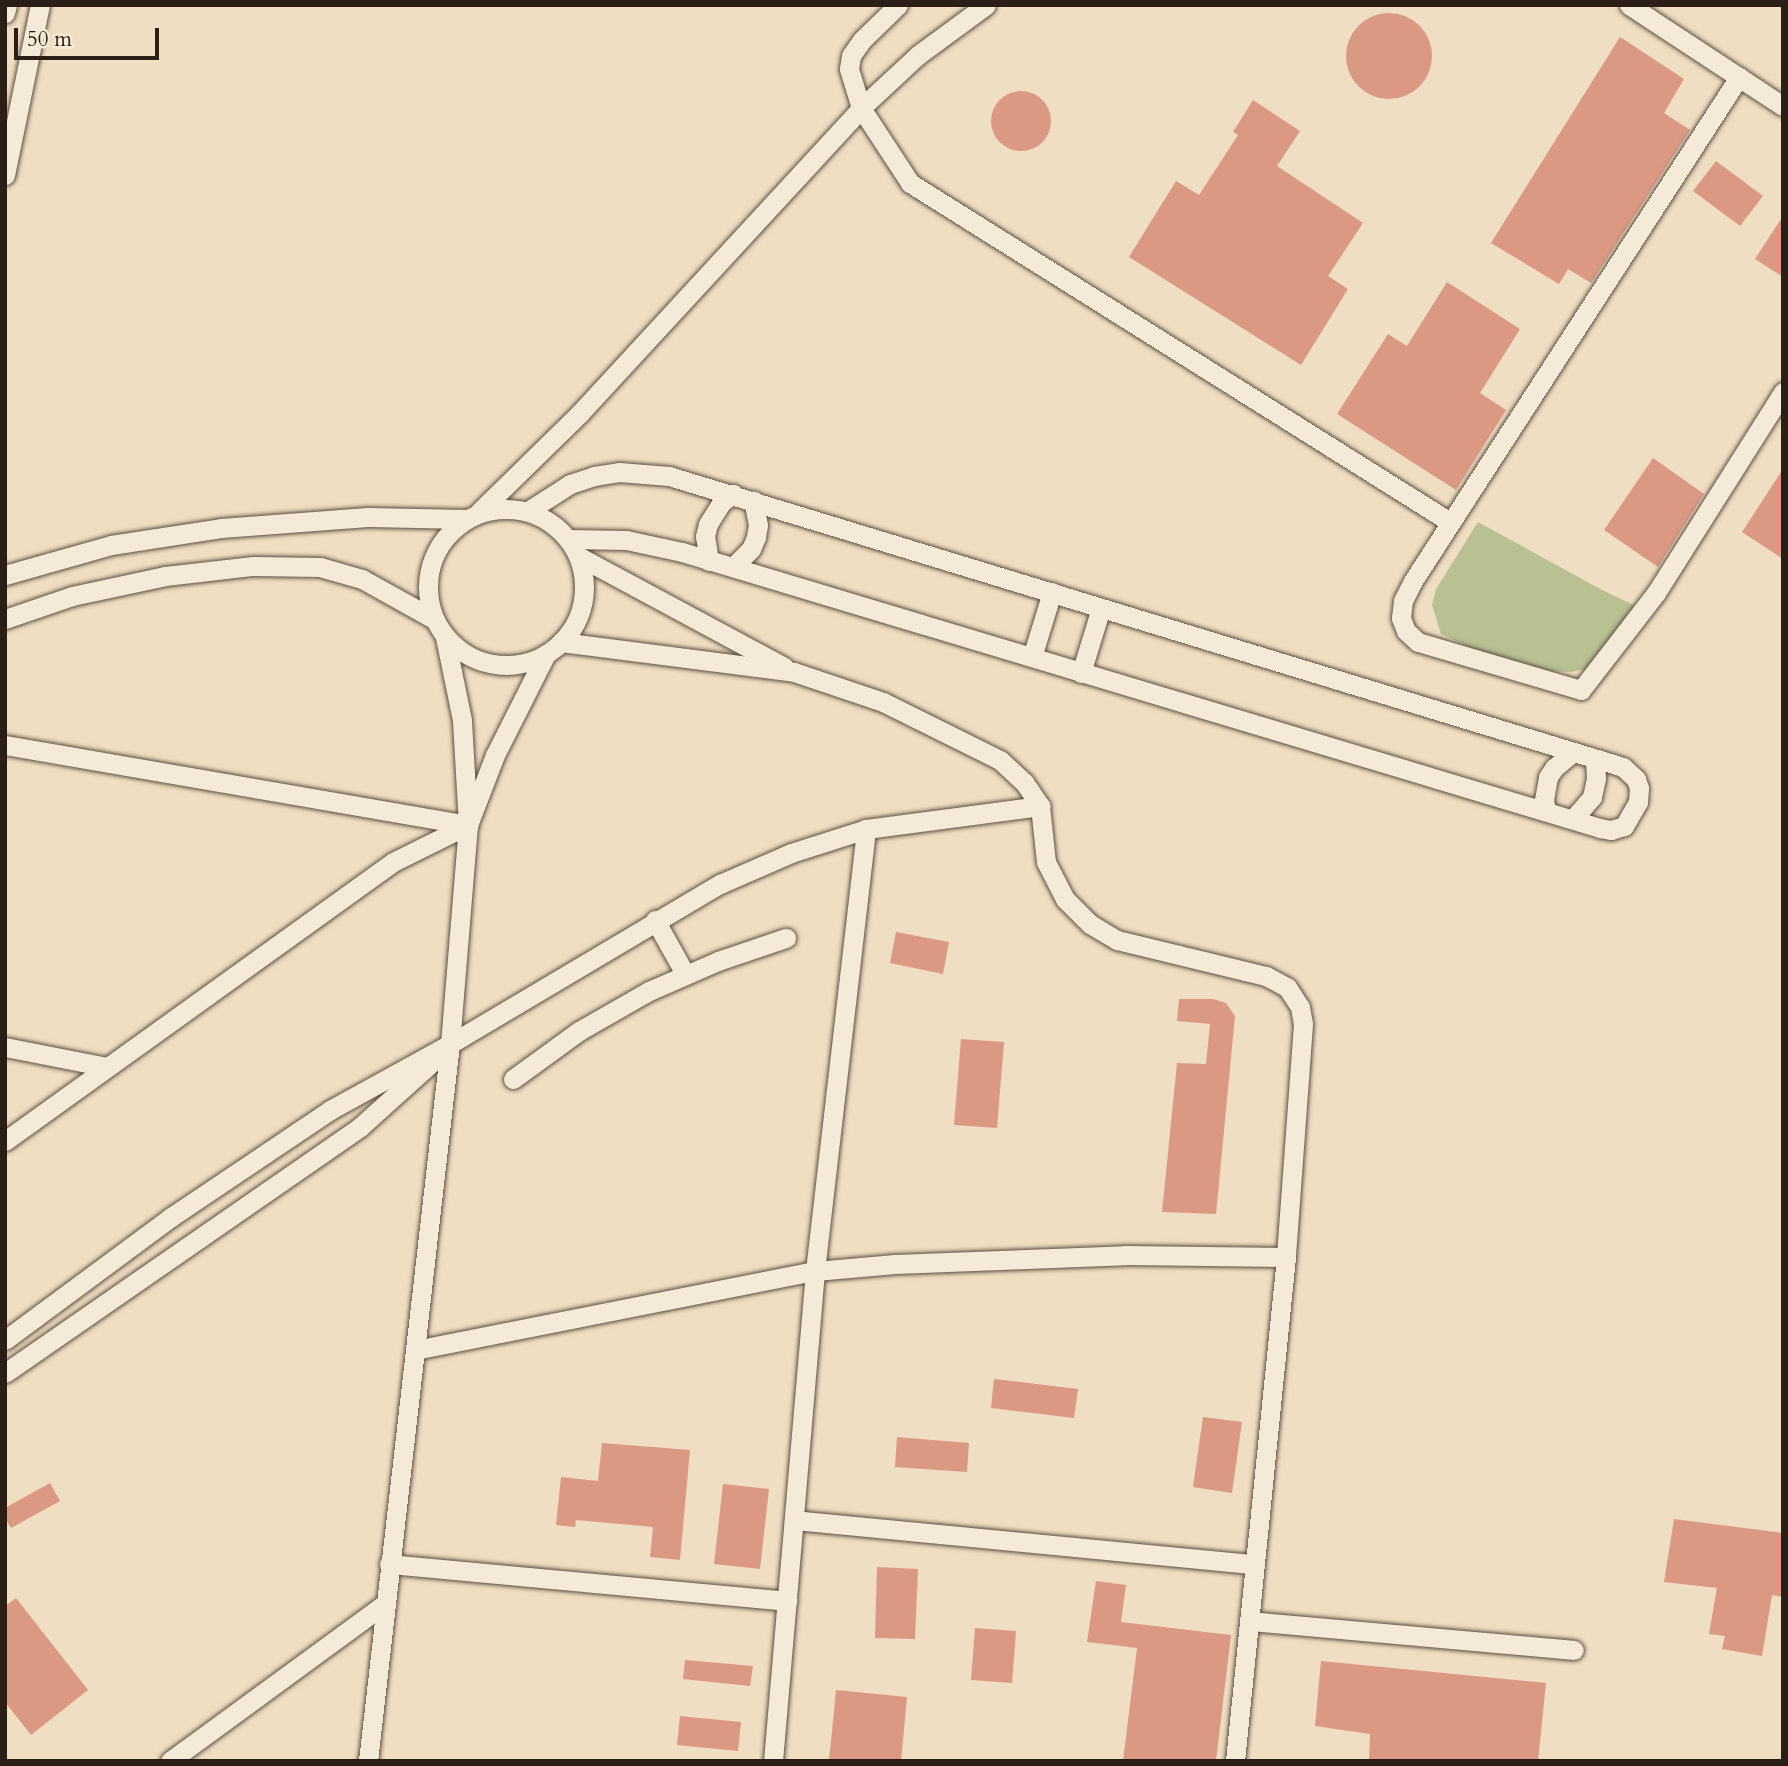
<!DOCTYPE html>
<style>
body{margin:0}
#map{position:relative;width:1788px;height:1766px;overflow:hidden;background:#efdec1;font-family:Cardo,serif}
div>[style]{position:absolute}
.green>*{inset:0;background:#b9c193}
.building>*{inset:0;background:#db9984}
.round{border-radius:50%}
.roads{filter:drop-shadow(0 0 2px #5b4e42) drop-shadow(0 0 2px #5b4e42)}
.minor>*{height:19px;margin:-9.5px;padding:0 9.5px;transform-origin:9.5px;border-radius:9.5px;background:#f5ead7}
.minor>.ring{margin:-9.5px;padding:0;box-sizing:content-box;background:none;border:19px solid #f5ead7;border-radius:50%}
span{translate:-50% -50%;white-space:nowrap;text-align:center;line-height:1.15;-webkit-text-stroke:5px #f5ead7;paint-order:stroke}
.frame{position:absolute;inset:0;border:7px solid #2a1e17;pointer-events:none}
.scale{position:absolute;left:14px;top:28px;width:145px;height:32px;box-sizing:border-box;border:4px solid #2a1e17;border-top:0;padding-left:9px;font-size:21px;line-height:24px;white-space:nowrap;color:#2a1e17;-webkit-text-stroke:5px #f5ead7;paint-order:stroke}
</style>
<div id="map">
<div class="green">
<div style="clip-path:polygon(1478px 522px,1602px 590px,1642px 609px,1591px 668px,1570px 672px,1549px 671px,1474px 649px,1441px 634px,1432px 605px,1436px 589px)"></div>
</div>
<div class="building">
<div class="round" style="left:1346px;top:13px;width:86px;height:86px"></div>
<div style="clip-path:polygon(1620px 37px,1684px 79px,1664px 113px,1690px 130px,1591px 283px,1568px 269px,1559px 284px,1491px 243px)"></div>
<div class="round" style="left:991px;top:91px;width:60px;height:60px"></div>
<div style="clip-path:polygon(1253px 100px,1300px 131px,1277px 166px,1363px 223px,1328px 276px,1348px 289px,1301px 365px,1129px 257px,1176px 181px,1199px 195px,1238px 135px,1233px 132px)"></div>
<div style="clip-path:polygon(1716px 161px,1763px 196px,1740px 226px,1693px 191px)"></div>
<div style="clip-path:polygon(1783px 216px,1783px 277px,1755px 259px)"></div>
<div style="clip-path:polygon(1447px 282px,1520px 329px,1480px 393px,1506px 410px,1456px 490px,1337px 414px,1388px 334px,1407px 346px)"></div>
<div style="clip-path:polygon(1653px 458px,1704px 494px,1658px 567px,1604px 530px)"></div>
<div style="clip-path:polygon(1783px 469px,1783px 559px,1742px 532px)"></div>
<div style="clip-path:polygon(896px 932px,949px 942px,943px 974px,890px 963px)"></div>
<div style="clip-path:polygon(1179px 999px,1213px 999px,1226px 1003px,1235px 1016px,1216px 1214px,1162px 1212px,1177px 1063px,1206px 1064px,1210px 1024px,1177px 1021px)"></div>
<div style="clip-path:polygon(961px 1039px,1004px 1042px,997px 1128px,954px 1125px)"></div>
<div style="clip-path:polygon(994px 1379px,1078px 1389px,1074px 1418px,991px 1408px)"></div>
<div style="clip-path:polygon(1203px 1417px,1242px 1422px,1232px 1493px,1193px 1487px)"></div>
<div style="clip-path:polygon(897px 1437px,969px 1443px,967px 1472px,895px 1467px)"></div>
<div style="clip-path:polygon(602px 1443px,690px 1450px,680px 1560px,650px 1557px,653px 1527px,576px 1520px,575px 1527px,556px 1525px,561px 1477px,598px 1481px)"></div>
<div style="clip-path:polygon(50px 1483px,60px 1501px,11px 1528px,5px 1518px,5px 1508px)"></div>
<div style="clip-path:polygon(723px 1484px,769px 1489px,760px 1569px,714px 1564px)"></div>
<div style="clip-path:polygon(1674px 1519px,1783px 1533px,1783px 1597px,1772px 1595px,1762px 1656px,1722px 1649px,1725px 1636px,1709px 1634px,1717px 1588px,1664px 1582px)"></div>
<div style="clip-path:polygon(877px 1567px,918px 1569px,915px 1639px,875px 1638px)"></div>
<div style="clip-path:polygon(1096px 1581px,1126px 1585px,1121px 1622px,1231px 1635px,1216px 1761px,1123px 1761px,1137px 1648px,1087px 1642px)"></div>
<div style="clip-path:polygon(16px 1598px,88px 1690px,31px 1735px,5px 1702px,5px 1606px)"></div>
<div style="clip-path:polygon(975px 1628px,1016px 1631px,1012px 1683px,971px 1680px)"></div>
<div style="clip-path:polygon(685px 1660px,753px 1666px,750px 1686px,683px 1679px)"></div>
<div style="clip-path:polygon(1321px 1661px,1546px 1683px,1538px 1761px,1369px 1761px,1370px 1734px,1315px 1726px)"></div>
<div style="clip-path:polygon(836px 1690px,907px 1697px,901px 1761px,829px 1761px)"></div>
<div style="clip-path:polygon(680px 1716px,741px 1722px,738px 1751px,677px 1745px)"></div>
</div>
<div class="roads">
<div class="minor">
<div style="left:898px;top:5px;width:50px;rotate:135.8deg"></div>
<div style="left:862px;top:40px;width:19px;rotate:125deg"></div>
<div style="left:851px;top:56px;width:13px;rotate:99deg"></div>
<div style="left:849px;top:69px;width:41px;rotate:72.9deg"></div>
<div style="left:861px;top:108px;width:90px;rotate:56.8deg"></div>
<div style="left:910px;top:183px;width:638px;rotate:32.12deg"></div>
<div style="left:1629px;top:5px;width:184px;rotate:33.3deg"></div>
<div style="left:5px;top:13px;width:8px;rotate:-76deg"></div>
<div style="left:1739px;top:77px;width:600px;rotate:122.9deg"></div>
<div style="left:1413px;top:581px;width:22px;rotate:117deg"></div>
<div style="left:1403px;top:601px;width:17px;rotate:97deg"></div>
<div style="left:1401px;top:618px;width:14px;rotate:69deg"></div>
<div style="left:1406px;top:631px;width:16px;rotate:43deg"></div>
<div style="left:1418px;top:642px;width:170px;rotate:16.4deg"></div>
<div style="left:1581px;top:690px;width:123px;rotate:-52.3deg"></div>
<div style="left:1656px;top:593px;width:238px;rotate:-57.7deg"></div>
<div style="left:5px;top:175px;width:174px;rotate:-78.4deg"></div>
<div class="ring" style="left:428px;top:509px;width:137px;height:137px"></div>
<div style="left:528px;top:511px;width:50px;rotate:-32.7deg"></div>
<div style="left:570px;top:484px;width:25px;rotate:-18deg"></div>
<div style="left:594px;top:476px;width:25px;rotate:-9deg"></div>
<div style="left:619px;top:472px;width:50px;rotate:4.6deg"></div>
<div style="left:669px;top:476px;width:997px;rotate:16.96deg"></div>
<div style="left:1623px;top:767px;width:18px;rotate:43deg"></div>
<div style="left:1636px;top:779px;width:9px;rotate:72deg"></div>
<div style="left:1639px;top:788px;width:14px;rotate:94deg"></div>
<div style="left:1638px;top:802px;width:28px;rotate:120deg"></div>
<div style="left:1624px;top:826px;width:14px;rotate:163deg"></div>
<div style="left:1611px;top:830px;width:11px;rotate:-170deg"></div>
<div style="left:1600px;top:828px;width:959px;rotate:-163.27deg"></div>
<div style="left:682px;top:552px;width:57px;rotate:-167.9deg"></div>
<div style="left:626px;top:540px;width:58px;rotate:-179deg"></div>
<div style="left:479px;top:512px;width:141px;rotate:-44.4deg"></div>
<div style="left:580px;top:413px;width:415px;rotate:-47.3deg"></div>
<div style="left:861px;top:108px;width:78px;rotate:-42.9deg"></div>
<div style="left:918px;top:55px;width:84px;rotate:-36.3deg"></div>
<div style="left:578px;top:556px;width:234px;rotate:28.3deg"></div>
<div style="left:709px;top:561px;width:25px;rotate:-99deg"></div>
<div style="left:705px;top:536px;width:12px;rotate:-76deg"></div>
<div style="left:708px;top:524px;width:26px;rotate:-58deg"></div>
<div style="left:722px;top:502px;width:14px;rotate:-36deg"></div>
<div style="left:733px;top:567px;width:25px;rotate:-45deg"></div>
<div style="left:751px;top:549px;width:13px;rotate:-67deg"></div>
<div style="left:756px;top:537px;width:12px;rotate:-81deg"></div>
<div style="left:758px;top:525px;width:25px;rotate:-101deg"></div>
<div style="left:5px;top:575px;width:110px;rotate:-15.8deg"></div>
<div style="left:111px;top:545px;width:111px;rotate:-8.8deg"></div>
<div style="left:221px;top:528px;width:147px;rotate:-4.3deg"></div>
<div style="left:368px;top:517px;width:98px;rotate:1.2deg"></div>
<div style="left:5px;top:619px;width:71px;rotate:-18.9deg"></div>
<div style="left:72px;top:596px;width:95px;rotate:-12.1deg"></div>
<div style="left:165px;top:576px;width:89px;rotate:-6.5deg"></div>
<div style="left:253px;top:566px;width:67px;rotate:0.9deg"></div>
<div style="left:320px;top:567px;width:44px;rotate:15.9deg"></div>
<div style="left:362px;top:579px;width:82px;rotate:29.1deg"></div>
<div style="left:561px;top:642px;width:235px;rotate:7.3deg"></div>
<div style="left:794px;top:672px;width:94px;rotate:18.6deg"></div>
<div style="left:883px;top:702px;width:131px;rotate:26.4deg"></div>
<div style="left:1000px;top:760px;width:33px;rotate:43deg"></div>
<div style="left:1024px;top:782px;width:29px;rotate:56deg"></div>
<div style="left:1040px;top:806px;width:56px;rotate:83.9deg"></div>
<div style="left:1046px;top:862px;width:42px;rotate:62.8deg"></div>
<div style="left:1065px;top:899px;width:35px;rotate:45deg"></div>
<div style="left:1090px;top:924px;width:31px;rotate:31deg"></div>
<div style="left:1117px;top:940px;width:153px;rotate:13.6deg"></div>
<div style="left:1266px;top:976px;width:24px;rotate:28deg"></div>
<div style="left:1287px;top:987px;width:24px;rotate:57deg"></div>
<div style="left:1300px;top:1007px;width:17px;rotate:80deg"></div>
<div style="left:1303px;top:1024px;width:234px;rotate:94.2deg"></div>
<div style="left:1286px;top:1257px;width:507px;rotate:95.78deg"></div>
<div style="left:1032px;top:657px;width:68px;rotate:-72.9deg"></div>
<div style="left:1081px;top:673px;width:68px;rotate:-72.9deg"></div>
<div style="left:5px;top:745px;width:470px;rotate:9.8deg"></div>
<div style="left:1546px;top:811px;width:11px;rotate:-100deg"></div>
<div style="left:1544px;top:800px;width:23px;rotate:-80deg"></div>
<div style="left:1548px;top:777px;width:11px;rotate:-56deg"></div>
<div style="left:1554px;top:768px;width:23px;rotate:-40deg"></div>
<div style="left:1573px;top:819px;width:29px;rotate:-49deg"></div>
<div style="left:1592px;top:797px;width:19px;rotate:-78deg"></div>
<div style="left:1596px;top:778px;width:19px;rotate:-93deg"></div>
<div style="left:655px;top:920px;width:62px;rotate:60.9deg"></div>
<div style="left:5px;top:1047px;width:104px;rotate:11.1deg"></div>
<div style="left:513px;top:1079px;width:82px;rotate:-36deg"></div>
<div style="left:579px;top:1031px;width:81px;rotate:-29.7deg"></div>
<div style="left:649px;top:991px;width:75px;rotate:-23.5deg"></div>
<div style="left:718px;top:961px;width:72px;rotate:-18.7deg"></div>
<div style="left:5px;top:1141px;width:478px;rotate:-35.7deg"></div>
<div style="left:393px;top:862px;width:84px;rotate:-26.3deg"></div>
<div style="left:468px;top:825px;width:75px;rotate:-68.9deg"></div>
<div style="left:495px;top:755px;width:113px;rotate:-63.2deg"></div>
<div style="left:5px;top:1340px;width:207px;rotate:-36.5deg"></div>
<div style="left:171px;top:1217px;width:192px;rotate:-33.9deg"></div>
<div style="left:330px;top:1110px;width:137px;rotate:-28.8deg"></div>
<div style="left:450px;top:1044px;width:314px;rotate:-30.7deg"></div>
<div style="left:720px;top:884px;width:77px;rotate:-23.6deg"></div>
<div style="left:791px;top:853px;width:79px;rotate:-17.7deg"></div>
<div style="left:866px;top:829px;width:176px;rotate:-7.5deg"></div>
<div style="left:415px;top:1350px;width:408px;rotate:-11.2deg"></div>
<div style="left:815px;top:1271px;width:80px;rotate:-5deg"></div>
<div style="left:895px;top:1264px;width:230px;rotate:-2.2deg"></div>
<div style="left:1125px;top:1255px;width:161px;rotate:0.7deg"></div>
<div style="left:5px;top:1373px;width:432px;rotate:-34.7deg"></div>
<div style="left:360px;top:1127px;width:108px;rotate:-42deg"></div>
<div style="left:794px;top:1520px;width:463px;rotate:5.5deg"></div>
<div style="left:389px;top:1564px;width:400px;rotate:5.3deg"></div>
<div style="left:1249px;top:1621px;width:326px;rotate:5.1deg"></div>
<div style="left:170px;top:1761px;width:268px;rotate:-36.2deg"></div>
<div style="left:368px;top:1761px;width:722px;rotate:-83.48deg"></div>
<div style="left:450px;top:1044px;width:220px;rotate:-85.3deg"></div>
<div style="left:468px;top:825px;width:105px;rotate:-93.3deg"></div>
<div style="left:462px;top:720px;width:85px;rotate:-101.6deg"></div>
<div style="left:773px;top:1761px;width:492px;rotate:-85.1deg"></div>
<div style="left:815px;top:1271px;width:445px;rotate:-83.4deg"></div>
</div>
</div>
<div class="frame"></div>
<div class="scale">50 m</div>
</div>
